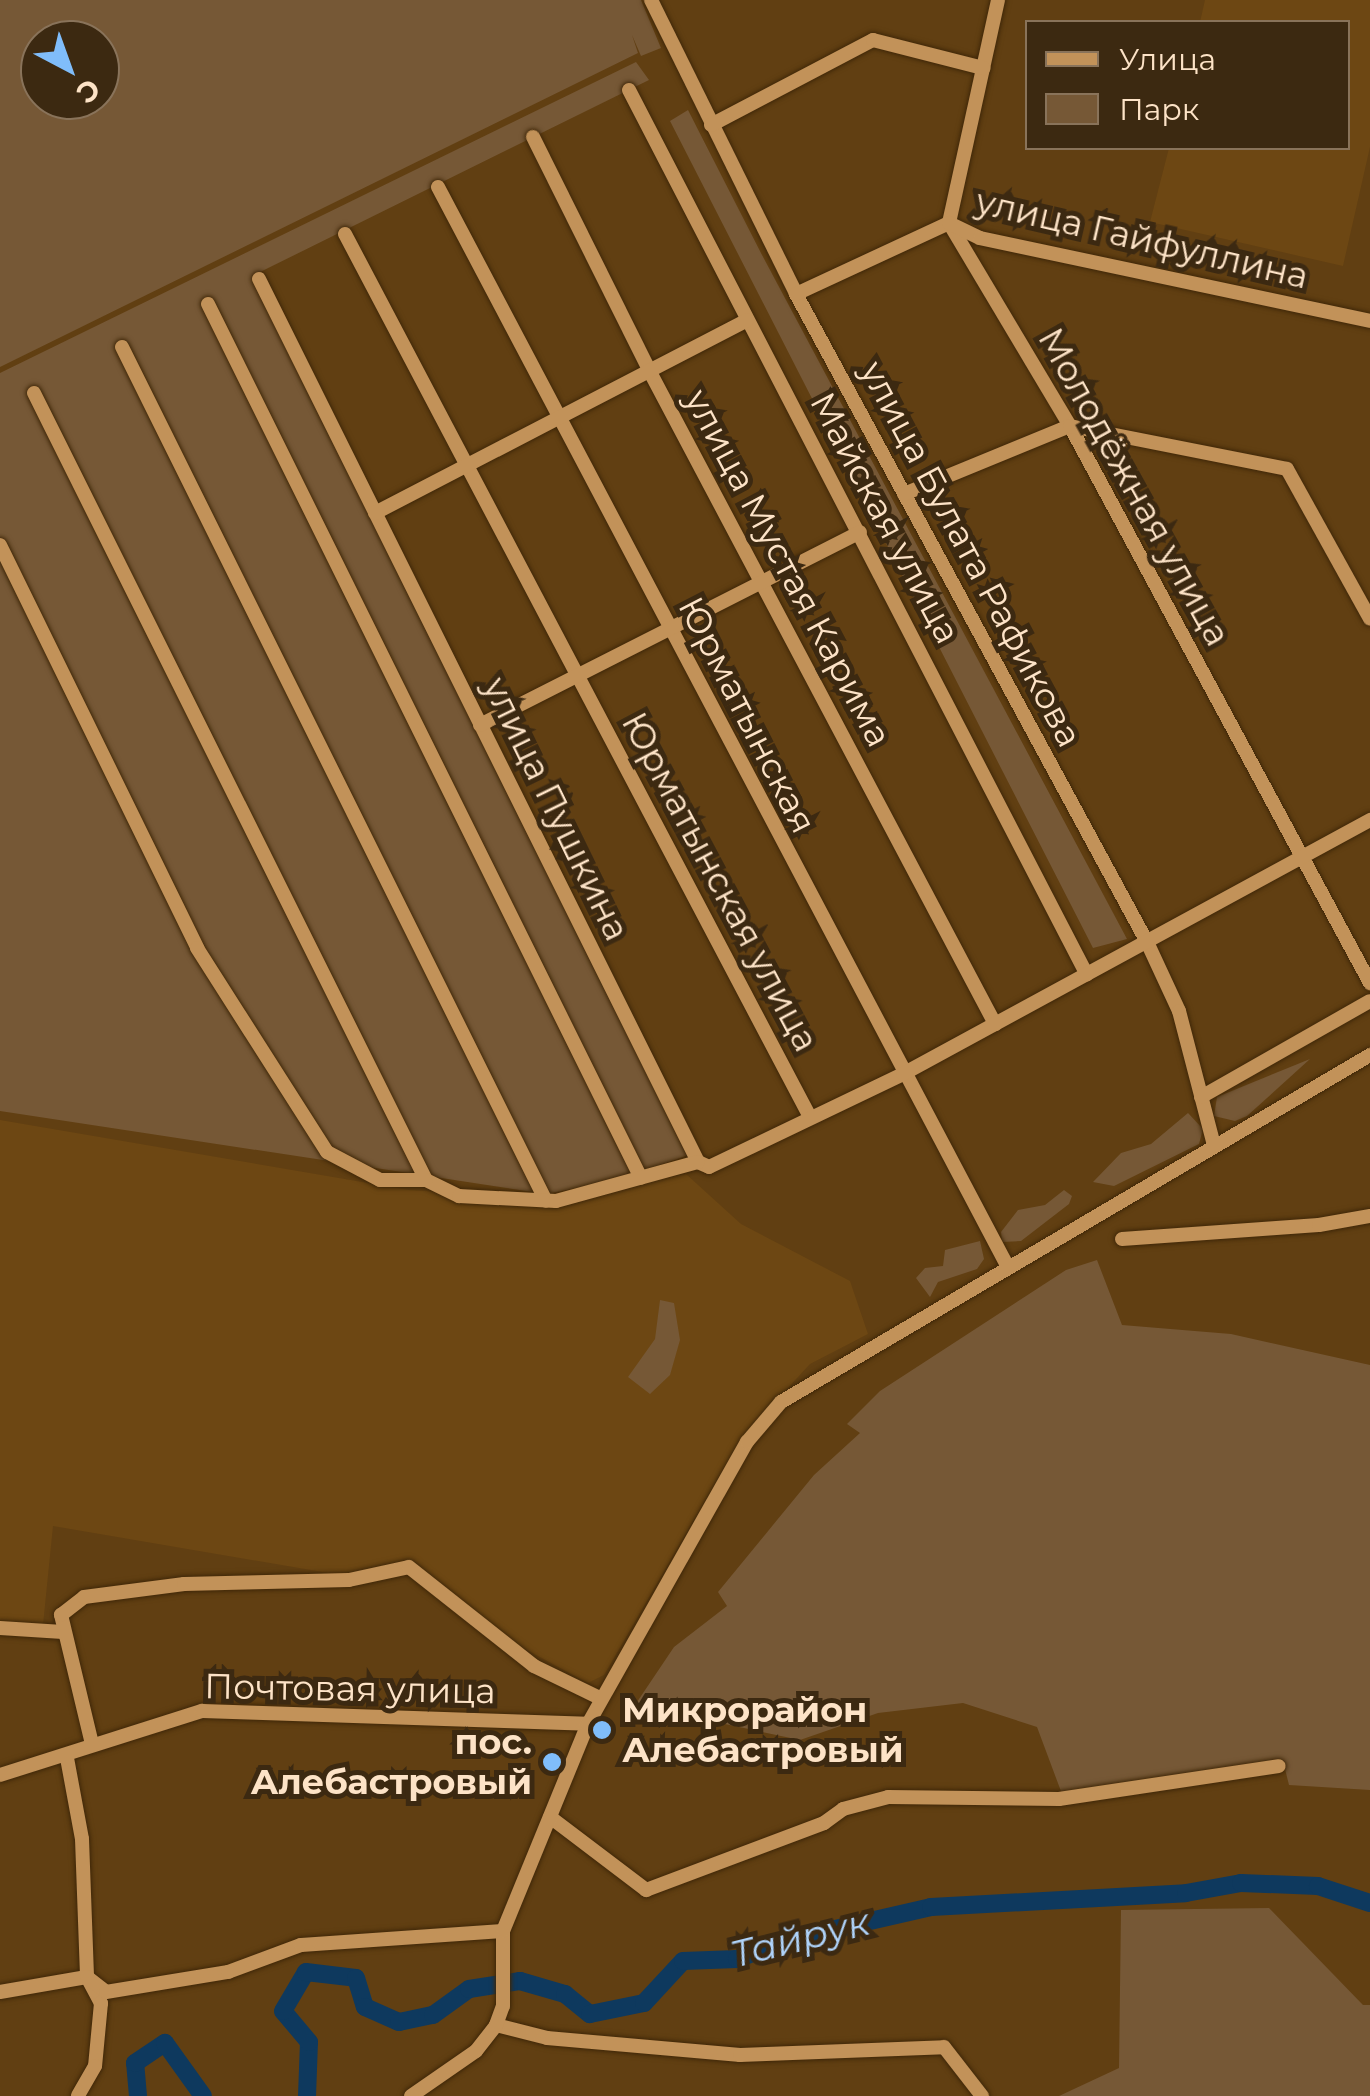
<!DOCTYPE html>
<meta charset="utf-8">
<style>
body{margin:0}
#map{position:relative;width:1370px;height:2096px;overflow:hidden;background:#613f12;font-family:Montserrat,sans-serif}
div>[style]{position:absolute}
.built>*{inset:0;background:#6d4713}
.green>*{inset:0;background:#765836}
.river>*{height:18px;margin:-9px;padding:0 9px;transform-origin:9px;border-radius:9px;background:#0e395e}
.roads{filter:drop-shadow(0 0 2px #3f2708) drop-shadow(0 0 2px #3f2708)}
.minor>*{height:14px;margin:-7px;padding:0 7px;transform-origin:7px;border-radius:7px;background:#c29259}
.dots>*{width:28px;height:28px;translate:-50% -50%;box-sizing:border-box;border:5px solid #3c2911;border-radius:50%}
span{translate:-50% -50%;white-space:nowrap;text-align:center;line-height:1.15;-webkit-text-stroke:10px #3c2911;paint-order:stroke}
.street-label{font-size:35px;color:#fde3c7}
.poi-label{font-size:35px;color:#fde3c7;font-weight:700}
.left{translate:0 -50%;text-align:left}
.right{translate:-100% -50%;text-align:right}
.water-label{font-size:38px;color:#afd3fa;font-style:italic}
.legend{position:absolute;left:1025px;top:20px;width:325px;height:130px;box-sizing:border-box;background:#3c2911;border:2px solid #89735a;margin:0;padding:12px 18px;list-style:none;font-size:30px;color:#fde3c7}
.legend li{display:flex;align-items:center;gap:20px;height:50px}
.legend b{width:50px;border:2px solid #89735a}
.north{position:absolute;left:20px;top:20px;width:100px;height:100px;box-sizing:border-box;background:#3c2911;border:2px solid #89735a;border-radius:50%;rotate:139deg;font-size:28px;font-weight:700;line-height:40px;text-align:center;color:#fde3c7}
.north::after{content:'';display:block;margin:auto;width:35px;height:45px;background:#80bdfa;clip-path:polygon(50% 0,100% 100%,50% 72%,0 100%)}
</style>
<div id="map">
<div class="built">
<div style="clip-path:polygon(1205px 0,1370px 0,1370px 147px,1343px 266px,1150px 222px,1169px 148px,1348px 148px,1348px 22px,1200px 22px)"></div>
<div style="clip-path:polygon(0 1120px,409px 1190px,548px 1199px,686px 1174px,741px 1224px,850px 1281px,868px 1334px,810px 1364px,740px 1440px,604px 1675px,588px 1683px,490px 1630px,409px 1562px,340px 1575px,53px 1526px,43px 1625px,0 1622px)"></div>
</div>
<div class="green">
<div style="clip-path:polygon(evenodd,0 0,641px 0,661px 48px,641px 56px,632px 35px,638px 53px,0 367px,0 0,40px 40px,100px 40px,100px 100px,40px 100px,40px 40px)"></div>
<div style="clip-path:polygon(636px 62px,649px 80px,254px 275px,694px 1153px,618px 1180px,546px 1194px,0 1111px,0 373px)"></div>
<div style="clip-path:polygon(688px 110px,762px 255px,1127px 939px,1093px 948px,670px 121px)"></div>
<div style="clip-path:polygon(1310px 1059px,1247px 1116px,1235px 1121px,1214px 1116px,1217px 1097px)"></div>
<div style="clip-path:polygon(1188px 1113px,1203px 1129px,1199px 1144px,1114px 1186px,1093px 1182px,1121px 1153px,1151px 1144px)"></div>
<div style="clip-path:polygon(1064px 1190px,1072px 1196px,1069px 1204px,1021px 1241px,1002px 1242px,1001px 1232px,1018px 1210px,1045px 1205px)"></div>
<div style="clip-path:polygon(980px 1241px,984px 1259px,977px 1269px,938px 1282px,930px 1297px,916px 1278px,925px 1268px,943px 1266px,945px 1250px)"></div>
<div style="clip-path:polygon(1097px 1260px,1122px 1325px,1231px 1334px,1370px 1365px,1370px 1790px,1289px 1785px,1284px 1765px,1062px 1794px,1037px 1727px,963px 1703px,878px 1713px,800px 1740px,635px 1705px,674px 1647px,727px 1606px,718px 1592px,814px 1475px,860px 1433px,847px 1424px,880px 1391px,1066px 1270px)"></div>
<div style="clip-path:polygon(660px 1300px,674px 1303px,680px 1340px,670px 1375px,650px 1394px,628px 1377px,655px 1339px)"></div>
<div style="clip-path:polygon(1269px 1908px,1363px 2005px,1370px 2005px,1370px 2096px,1059px 2096px,1119px 2068px,1121px 1910px)"></div>
</div>
<div class="river">
<div style="left:138px;top:2096px;width:33px;rotate:-95deg"></div>
<div style="left:135px;top:2063px;width:36px;rotate:-34deg"></div>
<div style="left:165px;top:2043px;width:65px;rotate:54.4deg"></div>
<div style="left:307px;top:2096px;width:54px;rotate:-87.9deg"></div>
<div style="left:309px;top:2042px;width:40px;rotate:-130deg"></div>
<div style="left:283px;top:2011px;width:45px;rotate:-59.5deg"></div>
<div style="left:306px;top:1972px;width:50px;rotate:6.8deg"></div>
<div style="left:356px;top:1978px;width:30px;rotate:73deg"></div>
<div style="left:365px;top:2007px;width:37px;rotate:24deg"></div>
<div style="left:399px;top:2022px;width:35px;rotate:-12deg"></div>
<div style="left:433px;top:2015px;width:44px;rotate:-35.8deg"></div>
<div style="left:469px;top:1989px;width:52px;rotate:-8.9deg"></div>
<div style="left:520px;top:1981px;width:47px;rotate:16.1deg"></div>
<div style="left:565px;top:1994px;width:32px;rotate:39deg"></div>
<div style="left:590px;top:2014px;width:55px;rotate:-11.5deg"></div>
<div style="left:644px;top:2003px;width:57px;rotate:-47.1deg"></div>
<div style="left:683px;top:1961px;width:54px;rotate:-2.1deg"></div>
<div style="left:737px;top:1959px;width:53px;rotate:-20.8deg"></div>
<div style="left:787px;top:1940px;width:148px;rotate:-12.9deg"></div>
<div style="left:931px;top:1907px;width:255px;rotate:-3.1deg"></div>
<div style="left:1186px;top:1893px;width:56px;rotate:-10.3deg"></div>
<div style="left:1241px;top:1883px;width:77px;rotate:2.2deg"></div>
<div style="left:1318px;top:1886px;width:55px;rotate:18.1deg"></div>
</div>
<div class="roads">
<div class="minor">
<div style="left:651px;top:0;width:328px;rotate:63.7deg"></div>
<div style="left:796px;top:294px;width:737px;rotate:61.56deg"></div>
<div style="left:1147px;top:942px;width:76px;rotate:65.1deg"></div>
<div style="left:1179px;top:1011px;width:138px;rotate:75.4deg"></div>
<div style="left:998px;top:0;width:228px;rotate:102.4deg"></div>
<div style="left:949px;top:223px;width:236px;rotate:59.2deg"></div>
<div style="left:1070px;top:426px;width:633px;rotate:61.69deg"></div>
<div style="left:629px;top:90px;width:996px;rotate:62.64deg"></div>
<div style="left:711px;top:125px;width:183px;rotate:-27.7deg"></div>
<div style="left:873px;top:40px;width:114px;rotate:14.3deg"></div>
<div style="left:533px;top:137px;width:263px;rotate:63.5deg"></div>
<div style="left:650px;top:372px;width:738px;rotate:62.11deg"></div>
<div style="left:438px;top:187px;width:1221px;rotate:62.18deg"></div>
<div style="left:345px;top:234px;width:998px;rotate:62.23deg"></div>
<div style="left:259px;top:279px;width:986px;rotate:63.56deg"></div>
<div style="left:698px;top:1162px;width:12px;rotate:24deg"></div>
<div style="left:709px;top:1167px;width:215px;rotate:-25.6deg"></div>
<div style="left:903px;top:1074px;width:532px;rotate:-28.54deg"></div>
<div style="left:796px;top:294px;width:169px;rotate:-24.9deg"></div>
<div style="left:949px;top:223px;width:34px;rotate:26deg"></div>
<div style="left:980px;top:238px;width:399px;rotate:12deg"></div>
<div style="left:208px;top:304px;width:975px;rotate:63.65deg"></div>
<div style="left:122px;top:347px;width:953px;rotate:63.6deg"></div>
<div style="left:34px;top:393px;width:879px;rotate:63.52deg"></div>
<div style="left:426px;top:1180px;width:37px;rotate:26deg"></div>
<div style="left:459px;top:1196px;width:97px;rotate:3deg"></div>
<div style="left:556px;top:1201px;width:147px;rotate:-15.4deg"></div>
<div style="left:904px;top:494px;width:179px;rotate:-22.3deg"></div>
<div style="left:1070px;top:426px;width:221px;rotate:11.2deg"></div>
<div style="left:1287px;top:469px;width:171px;rotate:61deg"></div>
<div style="left:375px;top:513px;width:419px;rotate:-27.4deg"></div>
<div style="left:0;top:545px;width:449px;rotate:63.9deg"></div>
<div style="left:197px;top:948px;width:242px;rotate:57.5deg"></div>
<div style="left:327px;top:1152px;width:60px;rotate:27.8deg"></div>
<div style="left:380px;top:1180px;width:46px"></div>
<div style="left:480px;top:725px;width:426px;rotate:-26.9deg"></div>
<div style="left:1201px;top:1097px;width:194px;rotate:-29.6deg"></div>
<div style="left:1122px;top:1239px;width:197px;rotate:-4.1deg"></div>
<div style="left:1319px;top:1225px;width:52px;rotate:-10deg"></div>
<div style="left:0;top:1628px;width:63px;rotate:3.6deg"></div>
<div style="left:92px;top:1744px;width:133px;rotate:-103.5deg"></div>
<div style="left:61px;top:1615px;width:29px;rotate:-38deg"></div>
<div style="left:84px;top:1597px;width:101px;rotate:-7.4deg"></div>
<div style="left:184px;top:1584px;width:165px;rotate:-1.4deg"></div>
<div style="left:349px;top:1580px;width:61px;rotate:-12.2deg"></div>
<div style="left:409px;top:1567px;width:159px;rotate:38.4deg"></div>
<div style="left:534px;top:1666px;width:73px;rotate:25.9deg"></div>
<div style="left:67px;top:1758px;width:82px;rotate:79.5deg"></div>
<div style="left:82px;top:1839px;width:138px;rotate:87.9deg"></div>
<div style="left:87px;top:1977px;width:30px;rotate:62deg"></div>
<div style="left:101px;top:2003px;width:63px;rotate:95.4deg"></div>
<div style="left:95px;top:2066px;width:34px;rotate:120deg"></div>
<div style="left:0;top:1775px;width:212px;rotate:-17.6deg"></div>
<div style="left:202px;top:1711px;width:386px;rotate:1.9deg"></div>
<div style="left:550px;top:1817px;width:121px;rotate:37.2deg"></div>
<div style="left:646px;top:1890px;width:190px;rotate:-20.6deg"></div>
<div style="left:824px;top:1823px;width:24px;rotate:-36deg"></div>
<div style="left:843px;top:1809px;width:47px;rotate:-14.9deg"></div>
<div style="left:888px;top:1797px;width:171px;rotate:0.7deg"></div>
<div style="left:1059px;top:1799px;width:222px;rotate:-8.5deg"></div>
<div style="left:0;top:1992px;width:88px;rotate:-9.8deg"></div>
<div style="left:87px;top:1977px;width:24px;rotate:38deg"></div>
<div style="left:106px;top:1992px;width:124px;rotate:-9.3deg"></div>
<div style="left:228px;top:1972px;width:78px;rotate:-20.3deg"></div>
<div style="left:301px;top:1945px;width:202px;rotate:-4deg"></div>
<div style="left:496px;top:2025px;width:53px;rotate:14.3deg"></div>
<div style="left:547px;top:2038px;width:194px;rotate:5deg"></div>
<div style="left:740px;top:2055px;width:204px;rotate:-2.2deg"></div>
<div style="left:944px;top:2047px;width:62px;rotate:52.2deg"></div>
<div style="left:411px;top:2096px;width:79px;rotate:-34.7deg"></div>
<div style="left:476px;top:2051px;width:33px;rotate:-52deg"></div>
<div style="left:496px;top:2025px;width:20px;rotate:-70deg"></div>
<div style="left:503px;top:2006px;width:75px;rotate:-90deg"></div>
<div style="left:503px;top:1931px;width:224px;rotate:-67.7deg"></div>
<div style="left:588px;top:1724px;width:324px;rotate:-60.6deg"></div>
<div style="left:747px;top:1442px;width:52px;rotate:-49.6deg"></div>
<div style="left:781px;top:1402px;width:684px;rotate:-30.5deg"></div>
</div>
</div>
<div class="dots">
<div style="left:602px;top:1730px;background:#80bdfa"></div>
<div style="left:552px;top:1762px;background:#80bdfa"></div>
</div>
<div class="street-label">
<span style="left:1142px;top:239px;rotate:13deg">улица Гайфуллина</span>
<span style="left:1134px;top:487px;rotate:61deg">Молодёжная улица</span>
<span style="left:885px;top:518px;rotate:62deg">Майская улица</span>
<span style="left:971px;top:554px;rotate:62deg">улица Булата Рафикова</span>
<span style="left:788px;top:568px;rotate:62deg">улица Мустая Карима</span>
<span style="left:747px;top:715px;rotate:63deg">Юрматынская</span>
<span style="left:556px;top:809px;rotate:64deg">улица Пушкина</span>
<span style="left:720px;top:882px;rotate:62deg">Юрматынская улица</span>
<span style="left:350px;top:1689px;rotate:1deg">Почтовая улица</span>
</div>
<div class="poi-label">
<span class="left" style="left:622px;top:1730px">Микрорайон<br>Алебастровый</span>
<span class="right" style="left:532px;top:1762px">пос.<br>Алебастровый</span>
</div>
<div class="water-label">
<span style="left:800px;top:1938px;rotate:-14deg">Тайрук</span>
</div>
<ul class="legend">
<li><b style="height:12px;background:#c29259"></b>Улица</li>
<li><b style="height:28px;background:#765836"></b>Парк</li>
</ul>
<div class="north">С</div>
</div>
